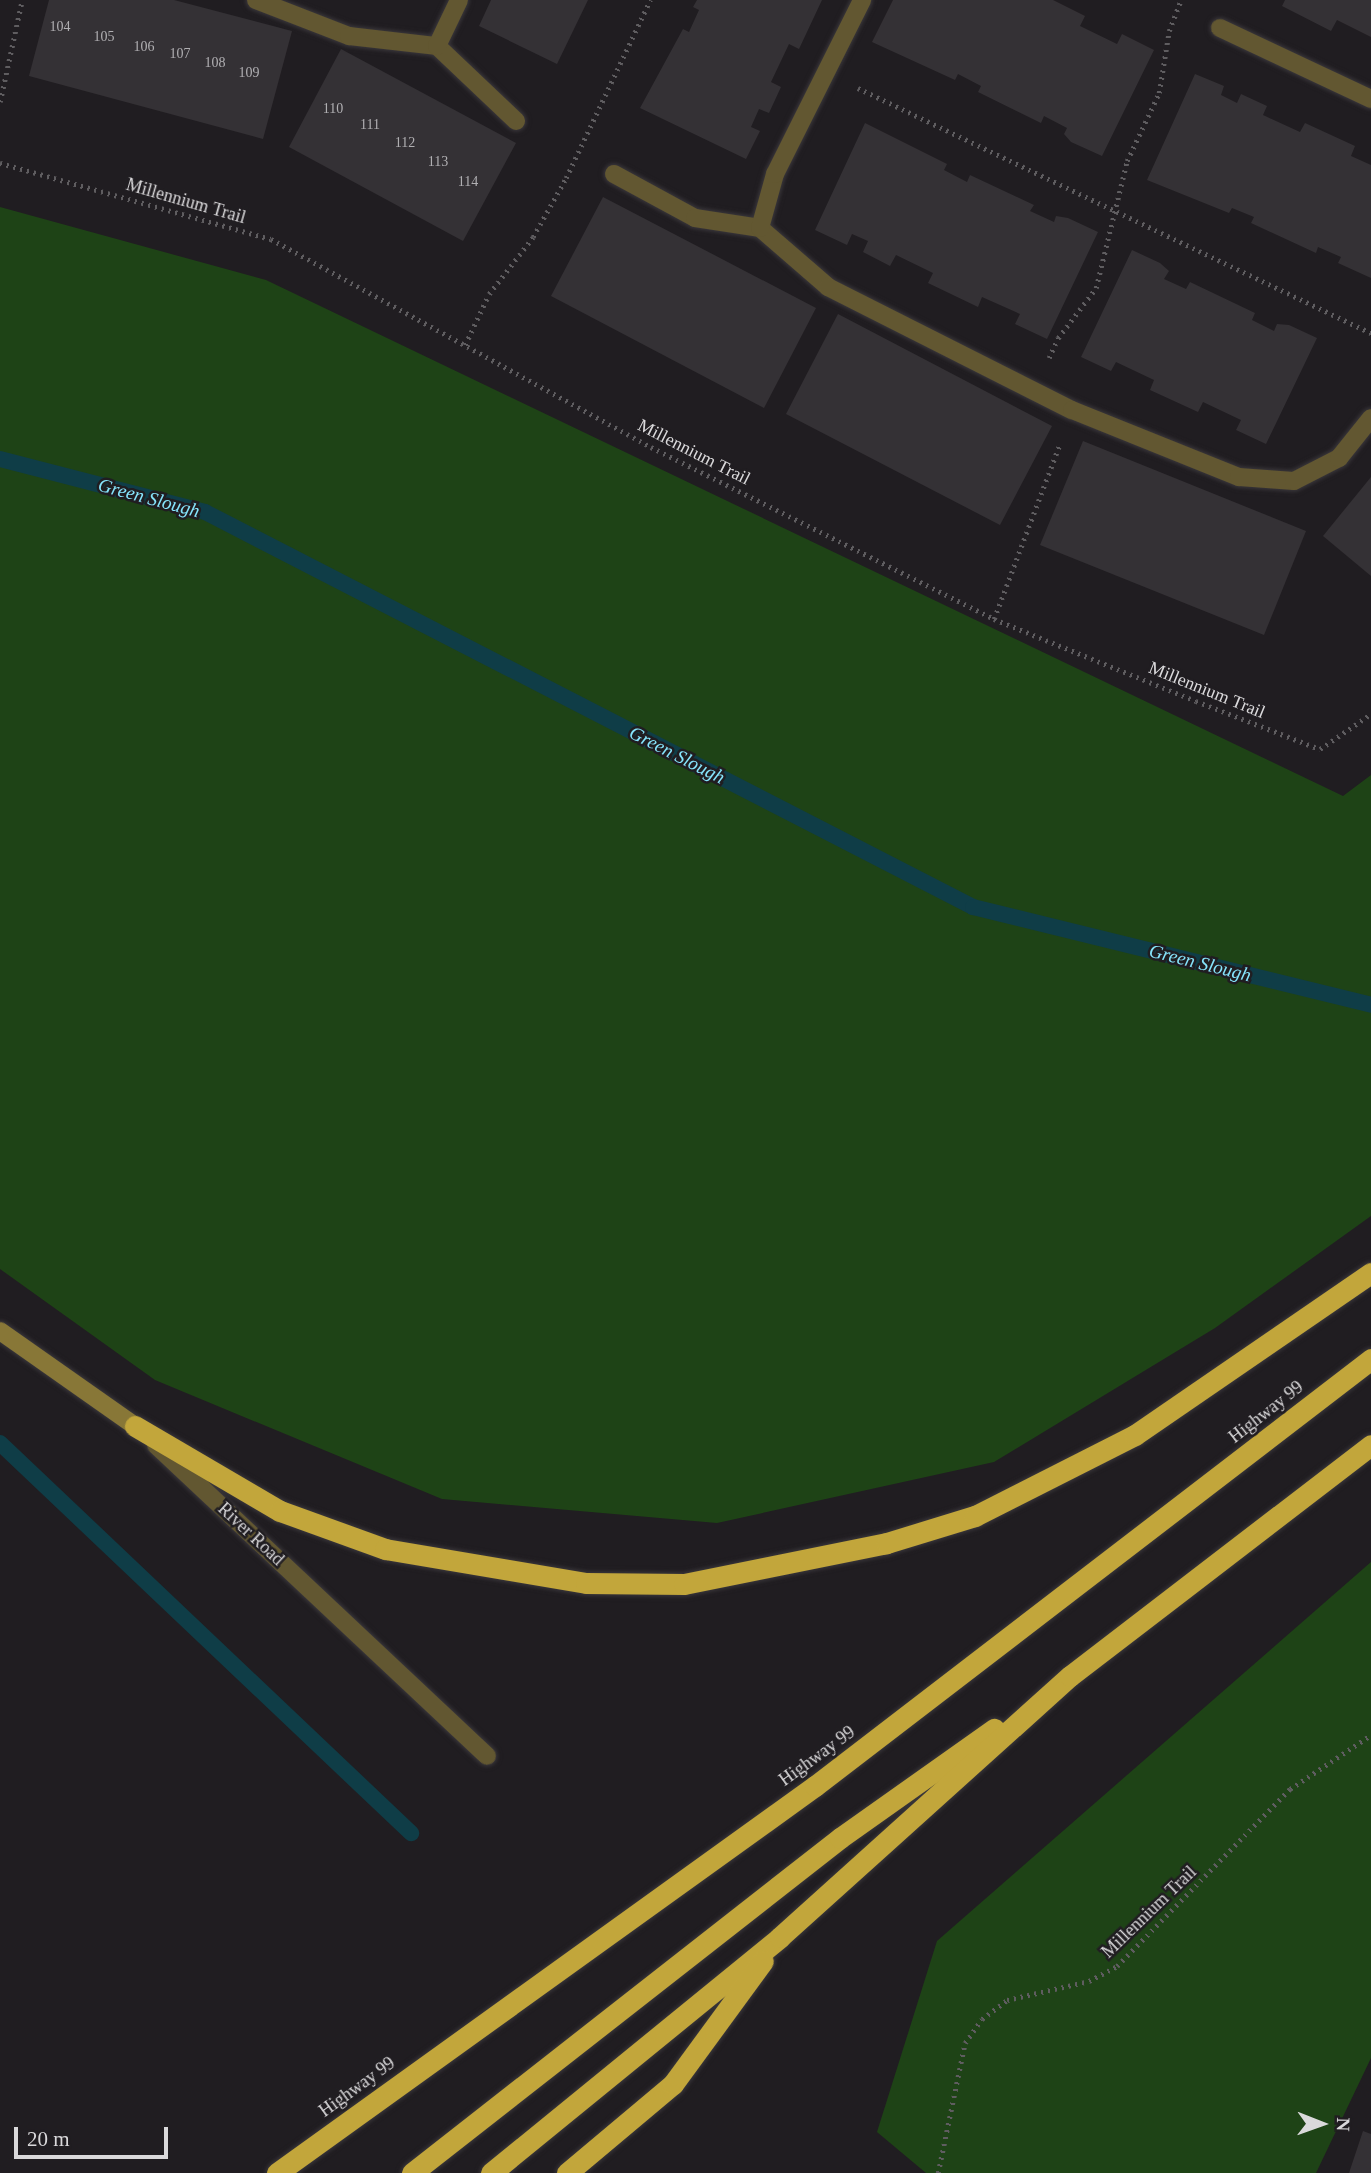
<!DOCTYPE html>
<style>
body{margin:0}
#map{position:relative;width:1371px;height:2173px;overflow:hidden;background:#201d21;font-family:"Times New Roman",serif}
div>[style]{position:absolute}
.green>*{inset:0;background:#1e4316}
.stream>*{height:16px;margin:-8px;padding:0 8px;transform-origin:8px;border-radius:8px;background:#0f3d47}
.building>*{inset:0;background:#343135}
.path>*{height:4.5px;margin-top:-2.25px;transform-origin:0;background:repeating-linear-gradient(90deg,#5f5d60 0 2px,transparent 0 7px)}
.roads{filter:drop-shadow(0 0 2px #3a373b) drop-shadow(0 0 2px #3a373b)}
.lane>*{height:18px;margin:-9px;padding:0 9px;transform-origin:9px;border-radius:9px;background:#625731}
.secondary>*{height:18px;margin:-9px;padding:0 9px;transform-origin:9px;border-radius:9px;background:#887737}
.highway>*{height:21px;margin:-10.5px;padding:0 10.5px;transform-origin:10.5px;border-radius:10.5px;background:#c2a63b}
span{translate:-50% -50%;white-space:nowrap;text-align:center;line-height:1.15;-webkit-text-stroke:5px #201d21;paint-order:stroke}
.number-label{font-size:14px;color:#b0afb2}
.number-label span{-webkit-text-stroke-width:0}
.street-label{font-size:18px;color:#dad9db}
.water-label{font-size:19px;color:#86e4fb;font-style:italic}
.north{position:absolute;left:1287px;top:2089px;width:70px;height:70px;-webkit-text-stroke:5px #201d21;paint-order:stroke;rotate:91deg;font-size:19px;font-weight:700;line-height:28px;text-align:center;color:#dad9db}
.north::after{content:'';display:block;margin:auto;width:24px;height:32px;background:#dad9db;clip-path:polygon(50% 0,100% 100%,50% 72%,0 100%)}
.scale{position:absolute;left:14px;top:2127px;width:154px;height:32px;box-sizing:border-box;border:4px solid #dad9db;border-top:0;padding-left:9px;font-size:21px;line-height:24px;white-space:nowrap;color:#dad9db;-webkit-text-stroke:5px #201d21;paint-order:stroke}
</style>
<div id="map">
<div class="green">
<div style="clip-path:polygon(0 207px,266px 280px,1343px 796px,1371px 775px,1371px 1216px,1215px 1328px,994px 1462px,717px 1523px,442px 1499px,155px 1380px,0 1269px)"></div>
<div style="clip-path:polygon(1371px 1562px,1371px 2058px,1316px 2173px,926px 2173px,877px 2132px,937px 1941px)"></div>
</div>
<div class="stream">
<div style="left:0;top:459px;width:212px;rotate:14.5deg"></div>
<div style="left:205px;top:512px;width:864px;rotate:27.22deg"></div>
<div style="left:973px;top:907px;width:410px;rotate:13.8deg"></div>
<div style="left:0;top:1443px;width:567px;rotate:43.5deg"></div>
</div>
<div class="building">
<div style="clip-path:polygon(49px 0,174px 0,292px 31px,263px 139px,29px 76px)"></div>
<div style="clip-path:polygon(491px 0,588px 0,557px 64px,479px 26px)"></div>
<div style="clip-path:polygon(697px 0,822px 0,799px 49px,789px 44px,771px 82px,781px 87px,769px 113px,759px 109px,751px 127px,760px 131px,746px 159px,640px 108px,683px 29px,689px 32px,699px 10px,693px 7px)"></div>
<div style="clip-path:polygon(893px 0,1053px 0,1085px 16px,1080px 26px,1117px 44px,1122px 34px,1154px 50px,1102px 156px,1071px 142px,1064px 134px,1067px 128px,1044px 116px,1041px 123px,978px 92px,981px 86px,958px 74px,955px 80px,872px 42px)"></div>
<div style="clip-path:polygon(1285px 0,1371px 0,1371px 37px,1337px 20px,1331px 31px,1282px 6px)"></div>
<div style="clip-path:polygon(341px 49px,516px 143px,463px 241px,289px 147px)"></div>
<div style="clip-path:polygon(1195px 74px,1224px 86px,1221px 95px,1237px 103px,1241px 94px,1267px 106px,1263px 115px,1300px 132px,1305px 123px,1355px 146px,1351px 156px,1371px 165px,1371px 278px,1338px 263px,1341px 257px,1318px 247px,1316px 253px,1251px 223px,1254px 217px,1232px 208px,1229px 213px,1147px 180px)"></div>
<div style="clip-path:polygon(865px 123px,947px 164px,944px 170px,967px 182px,970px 175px,1034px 205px,1030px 211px,1054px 222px,1056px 216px,1068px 218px,1098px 232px,1047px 339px,1015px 324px,1020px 314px,982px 297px,978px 307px,928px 283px,933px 273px,896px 255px,890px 266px,863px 252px,868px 241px,852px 234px,847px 245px,815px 230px)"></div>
<div style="clip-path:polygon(603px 197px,816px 308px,764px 408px,551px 296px)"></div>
<div style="clip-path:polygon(1132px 250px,1160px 263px,1169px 271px,1164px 279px,1186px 289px,1190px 282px,1255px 313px,1252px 320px,1274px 331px,1277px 324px,1289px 325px,1317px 338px,1266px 444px,1236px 430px,1241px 420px,1203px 402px,1198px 412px,1150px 390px,1154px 380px,1116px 362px,1111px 371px,1081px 357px)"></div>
<div style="clip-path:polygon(838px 314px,1052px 426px,1000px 525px,786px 414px)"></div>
<div style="clip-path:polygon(1083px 441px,1306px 531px,1264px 635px,1040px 545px)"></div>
<div style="clip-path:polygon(1371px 477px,1371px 576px,1323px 536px)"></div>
<div style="clip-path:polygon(1363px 2131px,1371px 2134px,1371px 2173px,1349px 2173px)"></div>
</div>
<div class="path">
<div style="left:858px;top:88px;width:569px;rotate:25.53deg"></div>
<div style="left:0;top:102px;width:104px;rotate:-77.8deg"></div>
<div style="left:0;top:163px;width:281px;rotate:15.7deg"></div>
<div style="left:271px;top:239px;width:433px;rotate:28.7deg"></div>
<div style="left:651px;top:447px;width:384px;rotate:26.6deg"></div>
<div style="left:994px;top:619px;width:218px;rotate:22.1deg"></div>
<div style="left:1196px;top:701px;width:133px;rotate:21.2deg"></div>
<div style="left:1320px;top:749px;width:62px;rotate:-34.5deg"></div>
<div style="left:465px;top:345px;width:56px;rotate:-64.8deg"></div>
<div style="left:489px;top:294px;width:72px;rotate:-52.3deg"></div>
<div style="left:533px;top:237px;width:68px;rotate:-60.8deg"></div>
<div style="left:566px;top:178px;width:197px;rotate:-64.7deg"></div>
<div style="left:1049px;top:358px;width:22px;rotate:-66deg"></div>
<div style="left:1058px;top:338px;width:63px;rotate:-52.8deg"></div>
<div style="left:1096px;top:288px;width:131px;rotate:-76.3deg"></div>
<div style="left:1127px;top:161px;width:75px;rotate:-64.8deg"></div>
<div style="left:1159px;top:93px;width:63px;rotate:-80.8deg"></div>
<div style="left:1169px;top:31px;width:33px;rotate:-69deg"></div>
<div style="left:994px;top:619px;width:188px;rotate:-69.4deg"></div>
<div style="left:938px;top:2173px;width:133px;rotate:-78.3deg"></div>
<div style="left:965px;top:2043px;width:29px;rotate:-55deg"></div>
<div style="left:982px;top:2019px;width:31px;rotate:-37deg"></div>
<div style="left:1007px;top:2000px;width:84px;rotate:-13deg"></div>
<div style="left:1089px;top:1981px;width:32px;rotate:-28deg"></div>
<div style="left:1117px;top:1966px;width:248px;rotate:-45.7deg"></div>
<div style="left:1290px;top:1789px;width:97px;rotate:-33.7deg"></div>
</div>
<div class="roads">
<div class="lane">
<div style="left:256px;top:0;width:100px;rotate:21.2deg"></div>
<div style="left:349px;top:36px;width:89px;rotate:6.5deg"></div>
<div style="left:437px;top:46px;width:109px;rotate:43.5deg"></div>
<div style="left:1220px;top:28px;width:167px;rotate:25.2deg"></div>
<div style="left:437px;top:46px;width:51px;rotate:-64.4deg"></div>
<div style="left:614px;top:174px;width:92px;rotate:28.5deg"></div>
<div style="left:695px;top:218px;width:66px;rotate:8.7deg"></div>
<div style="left:760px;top:228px;width:90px;rotate:40.9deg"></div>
<div style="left:828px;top:287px;width:273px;rotate:26.8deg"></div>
<div style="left:1072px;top:410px;width:180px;rotate:21.9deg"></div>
<div style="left:1239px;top:477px;width:55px;rotate:4.2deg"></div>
<div style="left:1294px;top:481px;width:51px;rotate:-27.1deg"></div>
<div style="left:1339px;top:458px;width:51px;rotate:-51.3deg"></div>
<div style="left:760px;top:228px;width:56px;rotate:-74.5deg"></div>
<div style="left:775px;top:174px;width:195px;rotate:-63.4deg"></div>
<div style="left:156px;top:1445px;width:454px;rotate:43.2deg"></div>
</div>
<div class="secondary">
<div style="left:0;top:1331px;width:165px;rotate:35.1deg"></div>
</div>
<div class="highway">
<div style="left:135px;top:1426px;width:168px;rotate:30.4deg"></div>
<div style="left:280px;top:1511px;width:112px;rotate:19.9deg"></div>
<div style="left:385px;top:1549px;width:204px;rotate:9.6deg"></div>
<div style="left:586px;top:1583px;width:98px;rotate:0.6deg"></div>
<div style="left:684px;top:1584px;width:207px;rotate:-11.4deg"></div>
<div style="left:887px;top:1543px;width:92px;rotate:-17.1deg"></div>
<div style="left:975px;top:1516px;width:179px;rotate:-26.9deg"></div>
<div style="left:1135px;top:1435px;width:286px;rotate:-34.5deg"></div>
<div style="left:277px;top:2173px;width:663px;rotate:-35.73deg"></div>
<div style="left:815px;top:1786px;width:701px;rotate:-37.52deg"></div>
<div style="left:412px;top:2173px;width:544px;rotate:-38.05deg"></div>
<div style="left:840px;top:1838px;width:189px;rotate:-35.3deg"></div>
<div style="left:491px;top:2173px;width:373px;rotate:-39.2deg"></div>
<div style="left:780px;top:1937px;width:390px;rotate:-42deg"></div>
<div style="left:1070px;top:1676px;width:379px;rotate:-37.5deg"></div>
<div style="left:567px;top:2173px;width:138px;rotate:-40deg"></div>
<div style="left:673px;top:2084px;width:152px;rotate:-53.8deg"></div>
</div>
</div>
<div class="number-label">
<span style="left:60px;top:27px">104</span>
<span style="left:104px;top:37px">105</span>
<span style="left:144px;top:47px">106</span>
<span style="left:180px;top:54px">107</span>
<span style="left:215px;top:63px">108</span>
<span style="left:249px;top:73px">109</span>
<span style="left:333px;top:109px">110</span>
<span style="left:370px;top:125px">111</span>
<span style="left:405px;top:143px">112</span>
<span style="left:438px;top:162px">113</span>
<span style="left:468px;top:182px">114</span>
</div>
<div class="street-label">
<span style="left:186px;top:201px;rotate:16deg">Millennium Trail</span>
<span style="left:694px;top:452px;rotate:27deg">Millennium Trail</span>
<span style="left:1207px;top:690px;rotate:22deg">Millennium Trail</span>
<span style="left:1266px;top:1412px;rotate:-38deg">Highway 99</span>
<span style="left:251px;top:1534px;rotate:43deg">River Road</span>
<span style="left:817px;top:1756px;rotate:-36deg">Highway 99</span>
<span style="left:1149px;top:1912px;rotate:-44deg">Millennium Trail</span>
<span style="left:357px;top:2087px;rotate:-36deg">Highway 99</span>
</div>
<div class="water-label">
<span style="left:149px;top:498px;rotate:15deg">Green Slough</span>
<span style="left:677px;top:755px;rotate:27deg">Green Slough</span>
<span style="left:1200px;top:963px;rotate:14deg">Green Slough</span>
</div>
<div class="north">N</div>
<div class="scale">20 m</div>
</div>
